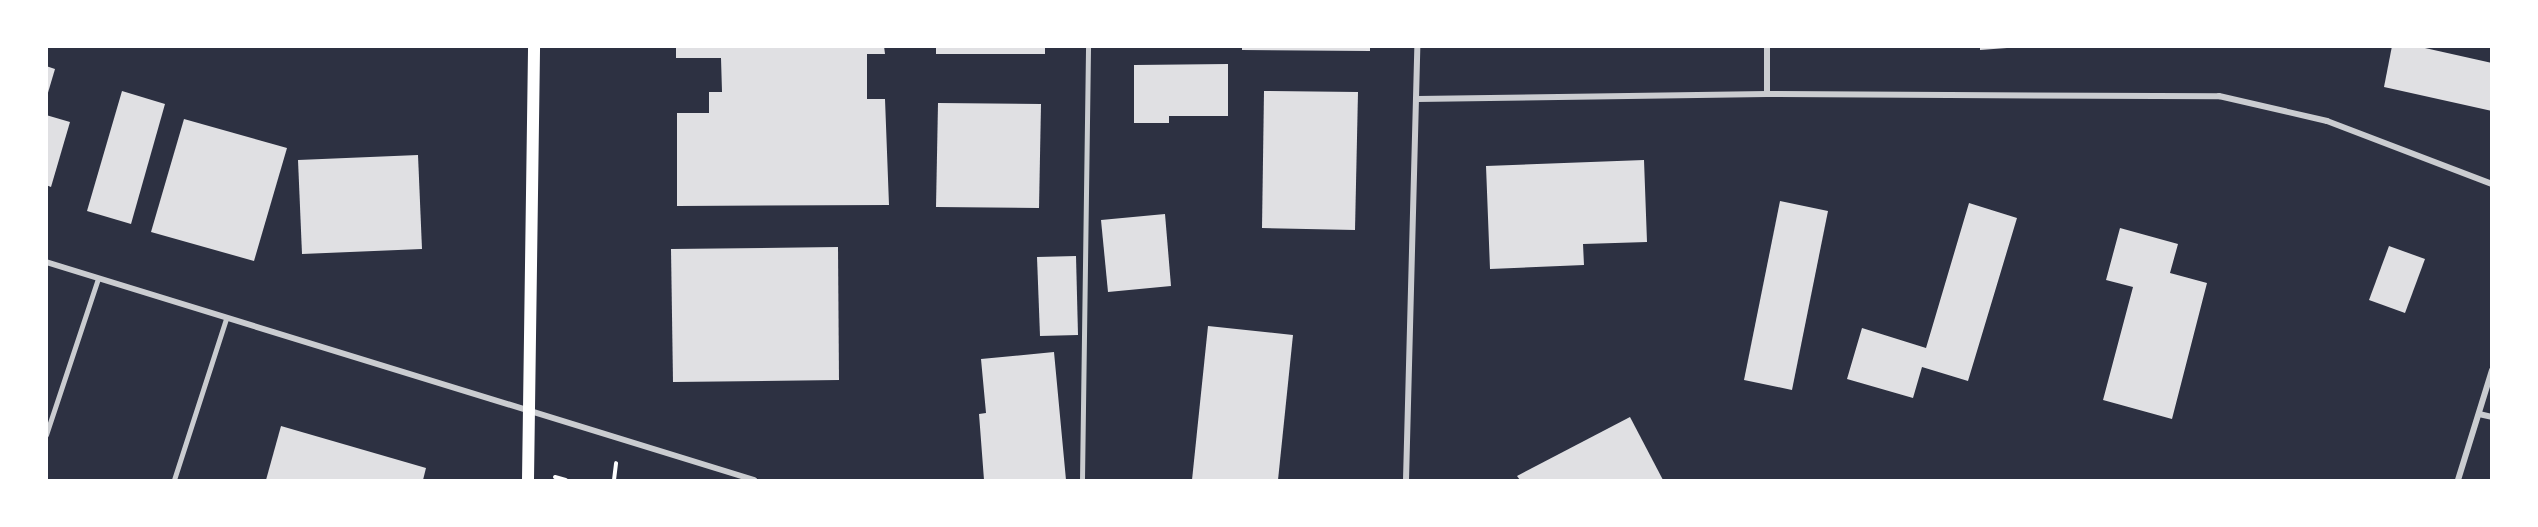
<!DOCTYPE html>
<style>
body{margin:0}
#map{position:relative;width:2538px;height:527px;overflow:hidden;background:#2d3142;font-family:"DM Sans",sans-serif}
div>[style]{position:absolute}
.building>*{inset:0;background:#e0e0e3}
.path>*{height:4px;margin:-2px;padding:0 2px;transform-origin:2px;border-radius:2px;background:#fff}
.service>*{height:4.5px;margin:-2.25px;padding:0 2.25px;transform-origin:2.25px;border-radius:2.25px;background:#caccd0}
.minor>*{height:6px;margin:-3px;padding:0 3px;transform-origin:3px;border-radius:3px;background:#caccd0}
.secondary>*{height:12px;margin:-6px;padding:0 6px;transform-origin:6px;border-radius:6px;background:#fff}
span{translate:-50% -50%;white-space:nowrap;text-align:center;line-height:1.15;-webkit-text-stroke:6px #fff;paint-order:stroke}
.frame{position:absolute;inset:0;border:48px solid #fff;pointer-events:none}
</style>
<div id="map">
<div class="building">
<div style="clip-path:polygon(676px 46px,884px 46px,885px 54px,867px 54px,867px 99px,885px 99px,889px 205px,677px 206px,677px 113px,709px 113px,709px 92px,722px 92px,721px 58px,676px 58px)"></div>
<div style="clip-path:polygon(936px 46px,1045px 46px,1045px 54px,936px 54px)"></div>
<div style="clip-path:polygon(1242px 46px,1370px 46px,1370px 51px,1242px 50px)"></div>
<div style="clip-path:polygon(1980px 46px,2007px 46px,2007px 48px,1980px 50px)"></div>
<div style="clip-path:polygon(2392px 46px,2416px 46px,2492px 63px,2492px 111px,2384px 87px)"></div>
<div style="clip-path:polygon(1228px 64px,1228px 116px,1169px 116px,1169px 123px,1134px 123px,1134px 65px)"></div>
<div style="clip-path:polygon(46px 66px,55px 69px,47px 96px,46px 95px)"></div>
<div style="clip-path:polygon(122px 91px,165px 104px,131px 224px,87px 211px)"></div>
<div style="clip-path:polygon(1264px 91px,1358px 92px,1355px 230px,1262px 228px)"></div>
<div style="clip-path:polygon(938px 103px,1041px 104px,1039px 208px,936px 207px)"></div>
<div style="clip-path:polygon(46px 115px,70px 122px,51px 187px,46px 185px)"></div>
<div style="clip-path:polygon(184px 119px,287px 148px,254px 261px,151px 232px)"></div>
<div style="clip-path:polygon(418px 155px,422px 249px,302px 254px,298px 160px)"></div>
<div style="clip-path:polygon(1644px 160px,1647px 242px,1583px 244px,1584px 265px,1490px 269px,1486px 166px)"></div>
<div style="clip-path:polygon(1780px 201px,1828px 211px,1792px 390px,1744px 380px)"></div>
<div style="clip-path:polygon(1969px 203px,2017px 218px,1968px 381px,1922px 367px,1913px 398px,1847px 379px,1862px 328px,1926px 348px)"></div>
<div style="clip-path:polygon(1165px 214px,1171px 286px,1108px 292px,1101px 220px)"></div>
<div style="clip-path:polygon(2120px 228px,2178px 244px,2170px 273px,2207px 283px,2172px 419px,2103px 400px,2133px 287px,2106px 280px)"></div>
<div style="clip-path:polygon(2389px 246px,2425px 259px,2405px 313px,2369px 300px)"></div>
<div style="clip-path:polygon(838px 247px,839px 380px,673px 382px,671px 249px)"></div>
<div style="clip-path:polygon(1076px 256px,1078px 335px,1040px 336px,1037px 257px)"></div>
<div style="clip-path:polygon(1208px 326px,1293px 335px,1278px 480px,1192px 480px)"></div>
<div style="clip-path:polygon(1054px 352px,1066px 480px,984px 480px,979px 414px,986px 413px,981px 359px)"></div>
<div style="clip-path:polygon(1630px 417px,1663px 480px,1520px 480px,1517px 476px)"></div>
<div style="clip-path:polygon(281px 426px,426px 468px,423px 480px,266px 480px)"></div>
</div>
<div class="path">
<div style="left:555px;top:477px;width:11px;rotate:15deg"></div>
<div style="left:614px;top:480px;width:17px;rotate:-83deg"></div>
</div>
<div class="service">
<div style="left:46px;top:435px;width:164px;rotate:-71.6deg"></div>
<div style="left:174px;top:480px;width:169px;rotate:-72.1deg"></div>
<div style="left:1082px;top:480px;width:434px;rotate:-89.2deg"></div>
</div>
<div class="minor">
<div style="left:1767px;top:94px;width:48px;rotate:-90deg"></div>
<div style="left:1417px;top:99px;width:350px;rotate:-0.8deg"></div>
<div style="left:1767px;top:94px;width:452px;rotate:0.3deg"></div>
<div style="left:2219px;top:96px;width:111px;rotate:13deg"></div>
<div style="left:2327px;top:121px;width:177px;rotate:20.9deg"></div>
<div style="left:46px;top:262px;width:741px;rotate:17.11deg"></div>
<div style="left:2479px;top:414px;width:13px;rotate:13deg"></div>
<div style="left:1406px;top:480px;width:434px;rotate:-88.5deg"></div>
<div style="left:2458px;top:480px;width:115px;rotate:-72.8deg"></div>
</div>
<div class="secondary">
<div style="left:528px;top:480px;width:434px;rotate:-89.2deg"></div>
</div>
<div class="frame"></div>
</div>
